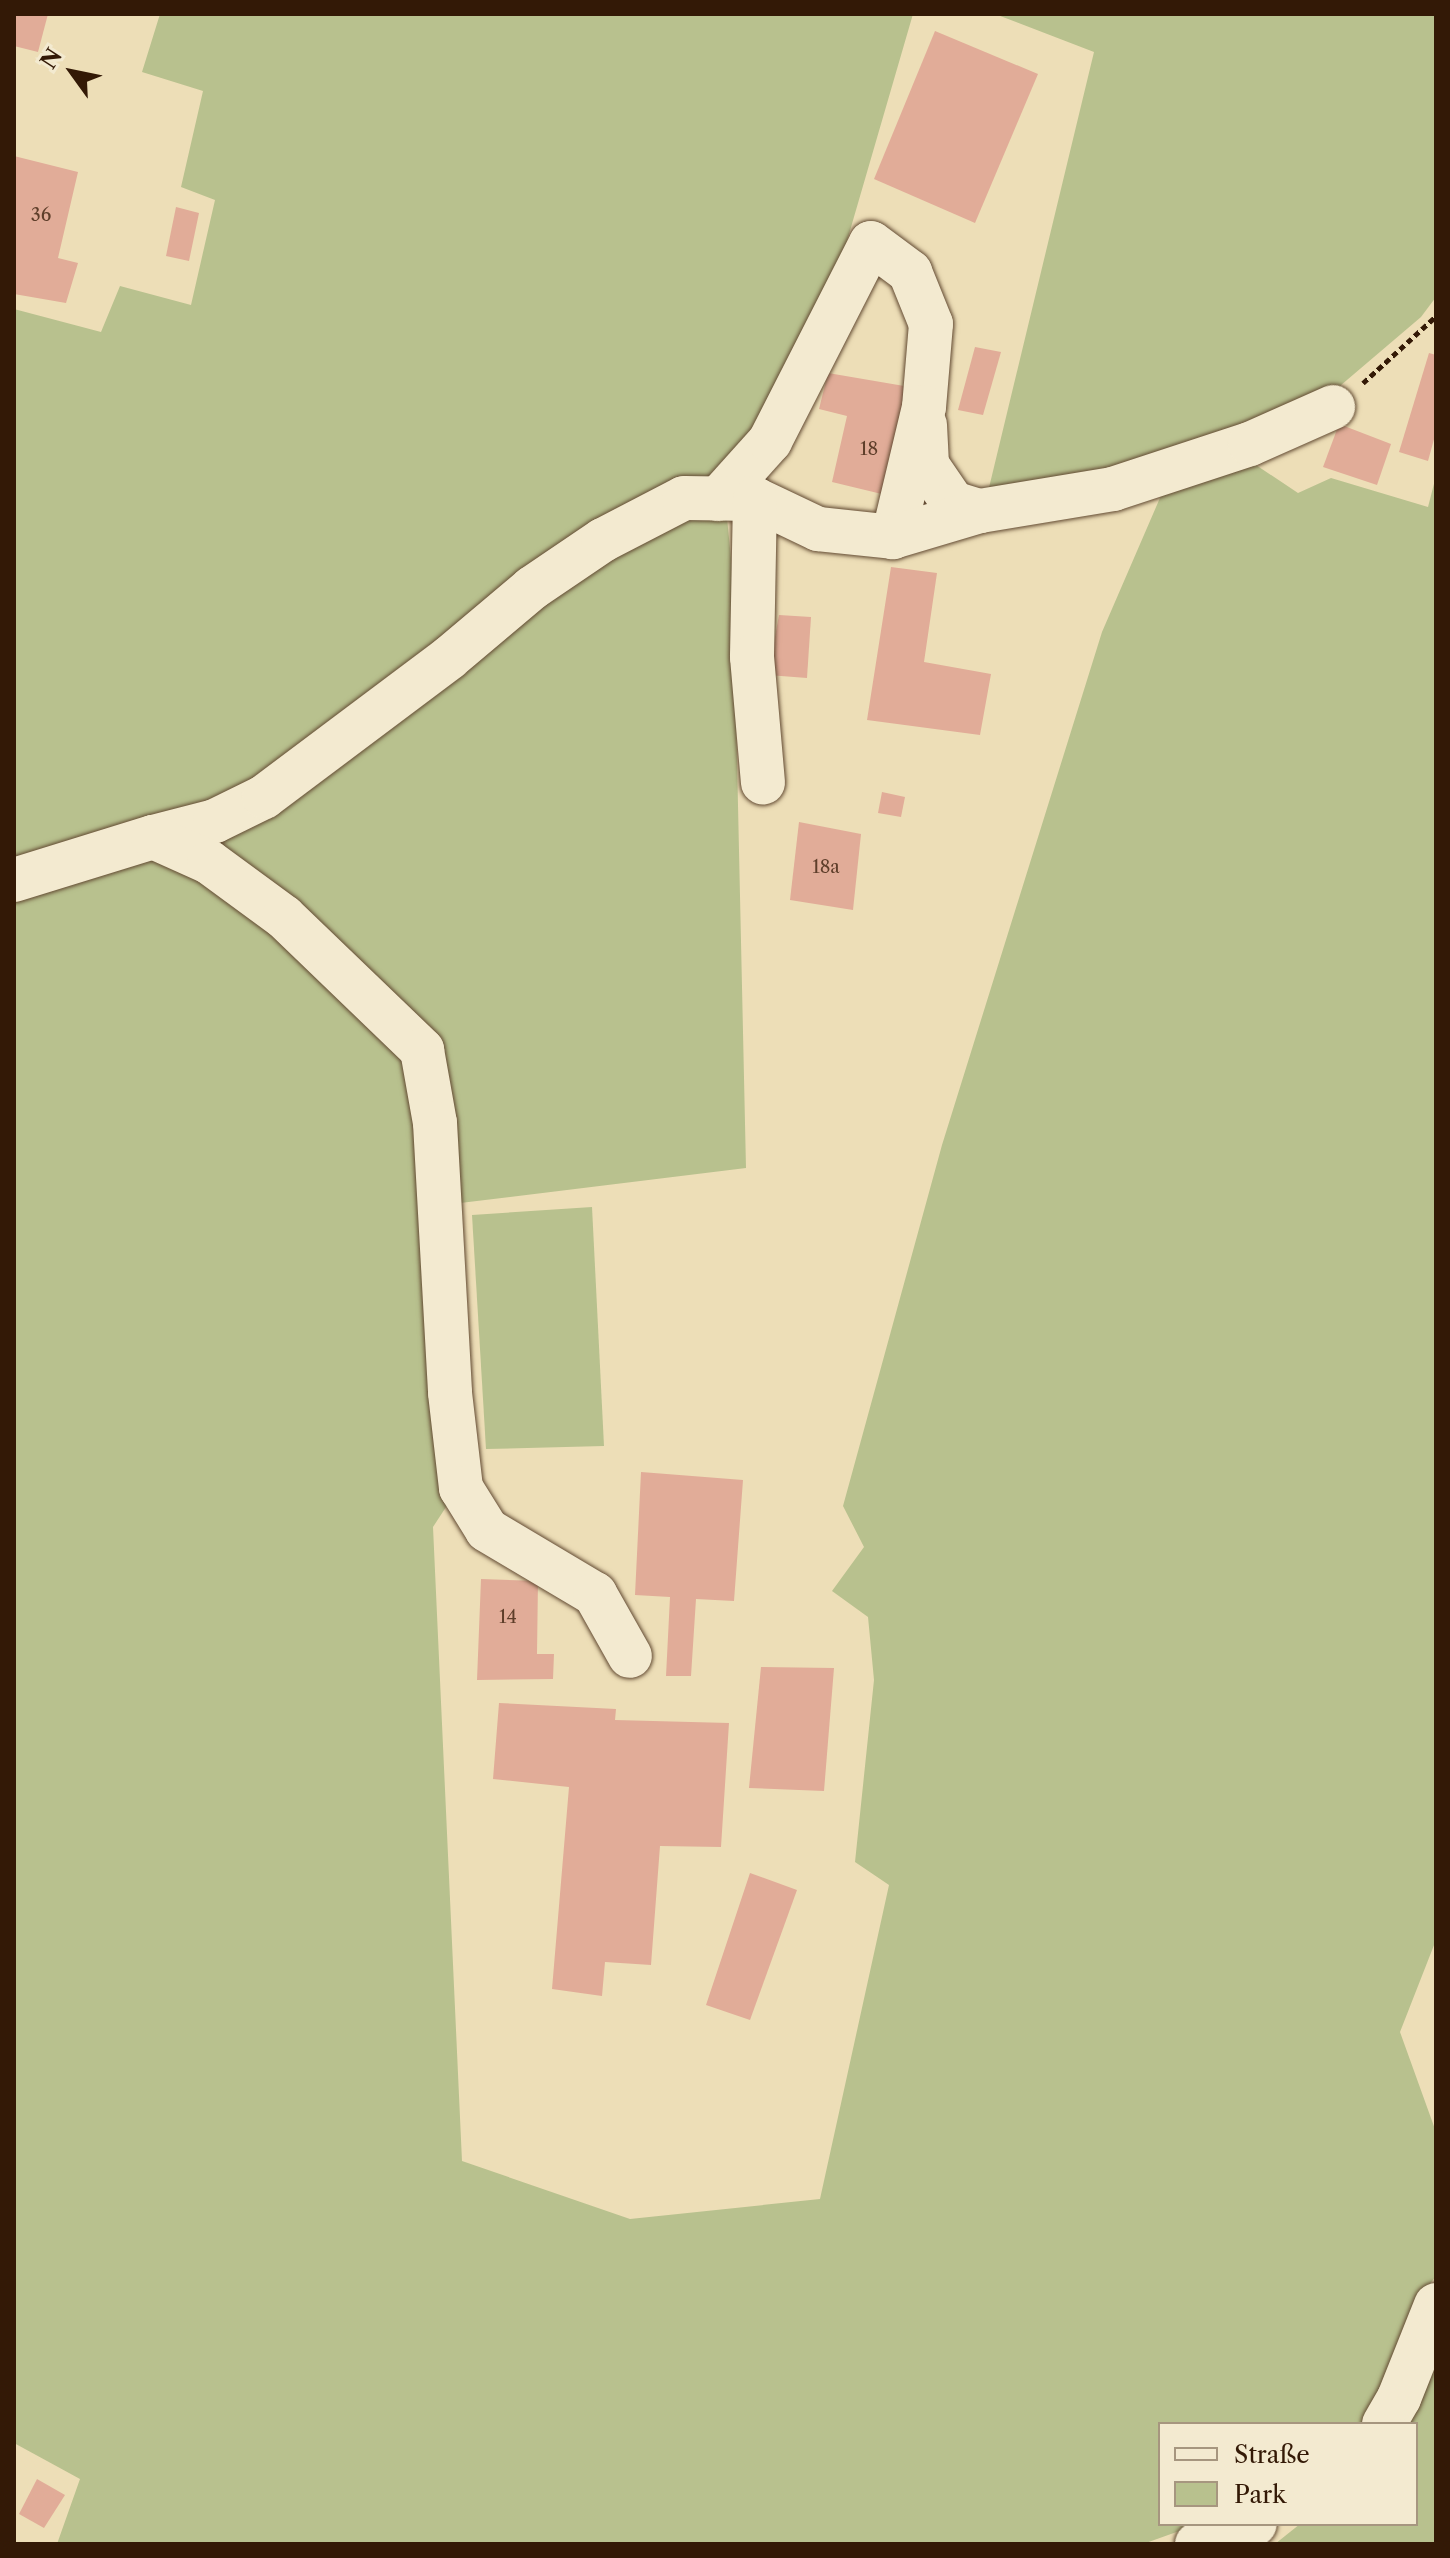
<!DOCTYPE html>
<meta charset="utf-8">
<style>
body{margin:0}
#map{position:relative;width:1450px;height:2558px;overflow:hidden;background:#eddeb7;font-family:"Libre Caslon Text",serif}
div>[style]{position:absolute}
.green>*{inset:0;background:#b8c18e}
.building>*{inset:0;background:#e1ac98}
.path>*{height:5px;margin-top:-2.5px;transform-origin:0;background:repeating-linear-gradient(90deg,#331906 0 6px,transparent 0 10px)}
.roads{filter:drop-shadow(0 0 2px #624a32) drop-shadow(0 0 2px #624a32)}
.minor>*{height:44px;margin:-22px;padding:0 22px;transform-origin:22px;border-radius:22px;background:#f3ead0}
span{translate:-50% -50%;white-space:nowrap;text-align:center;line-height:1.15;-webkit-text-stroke:8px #f3ead0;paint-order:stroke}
.number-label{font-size:18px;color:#5e3e2a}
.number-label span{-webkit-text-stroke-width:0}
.frame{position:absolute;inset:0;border:16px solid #331906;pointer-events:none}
.legend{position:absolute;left:1158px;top:2422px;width:260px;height:104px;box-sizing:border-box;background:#f3ead0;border:2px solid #a6967f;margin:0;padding:10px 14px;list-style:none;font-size:24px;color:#331906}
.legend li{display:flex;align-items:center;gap:16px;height:40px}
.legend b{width:40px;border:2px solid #a6967f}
.north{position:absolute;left:32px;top:32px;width:80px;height:80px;-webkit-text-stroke:6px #f3ead0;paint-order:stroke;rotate:303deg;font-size:22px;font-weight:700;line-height:32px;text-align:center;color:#331906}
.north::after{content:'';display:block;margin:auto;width:28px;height:36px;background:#331906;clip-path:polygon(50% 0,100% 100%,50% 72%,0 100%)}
</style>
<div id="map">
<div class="green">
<div style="clip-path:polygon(160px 14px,913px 14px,831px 296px,804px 358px,718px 480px,257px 788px,14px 869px,14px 309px,101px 332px,120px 286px,191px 305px,215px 200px,181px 187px,203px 91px,142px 72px)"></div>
<div style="clip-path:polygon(995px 14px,1436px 14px,1436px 297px,1421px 317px,1327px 397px,1126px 473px,987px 496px,1094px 52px)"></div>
<div style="clip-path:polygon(1244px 457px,1298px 493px,1331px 478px,1428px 507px,1436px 476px,1436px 1940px,1400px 2032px,1436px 2132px,1436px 2276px,1426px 2289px,1370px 2424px,1160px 2424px,1160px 2524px,1199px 2524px,1143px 2544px,57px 2544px,80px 2479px,14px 2443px,14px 891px,152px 844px,205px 867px,417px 1054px,448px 1504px,433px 1527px,462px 2161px,630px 2219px,820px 2199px,889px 1885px,855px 1862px,874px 1680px,868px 1617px,832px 1591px,864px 1547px,843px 1506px,942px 1145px,1102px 632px,1166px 484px)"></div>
<div style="clip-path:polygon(726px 508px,733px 578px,746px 1168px,452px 1204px,442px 1079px,219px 857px,217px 828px,610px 545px)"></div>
<div style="clip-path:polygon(592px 1207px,604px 1446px,486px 1449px,472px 1215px)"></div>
<div style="clip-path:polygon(1436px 2321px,1436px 2544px,1275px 2544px,1300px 2524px,1416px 2524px,1416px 2424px,1394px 2424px)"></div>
</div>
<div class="building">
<div style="clip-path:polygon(14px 14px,48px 14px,38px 52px,14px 46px)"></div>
<div style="clip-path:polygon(935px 31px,1038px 74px,975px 223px,874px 179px)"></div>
<div style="clip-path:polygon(14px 156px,78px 172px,58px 258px,78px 263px,66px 303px,14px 294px)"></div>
<div style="clip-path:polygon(176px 207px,199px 213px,189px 261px,166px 256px)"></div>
<div style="clip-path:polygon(975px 347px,1001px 352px,983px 415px,958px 410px)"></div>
<div style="clip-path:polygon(1429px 353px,1436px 355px,1436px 432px,1428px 461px,1399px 452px)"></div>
<div style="clip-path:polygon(828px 373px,910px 387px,890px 496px,832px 482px,847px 416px,819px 409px)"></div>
<div style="clip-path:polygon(1339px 424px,1391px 444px,1377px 485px,1323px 467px)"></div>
<div style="clip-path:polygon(891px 567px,937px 573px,924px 662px,991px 674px,980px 735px,867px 720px)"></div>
<div style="clip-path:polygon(779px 615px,811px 617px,807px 678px,768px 675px)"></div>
<div style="clip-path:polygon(882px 792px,905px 797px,901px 817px,878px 813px)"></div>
<div style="clip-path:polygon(799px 822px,861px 834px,853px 910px,790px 900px)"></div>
<div style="clip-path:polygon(641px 1472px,743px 1480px,734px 1601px,696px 1599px,691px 1676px,666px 1676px,670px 1597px,635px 1595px)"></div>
<div style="clip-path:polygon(481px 1579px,538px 1581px,537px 1654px,554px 1654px,553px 1679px,477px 1680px)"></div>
<div style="clip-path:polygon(761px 1667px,834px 1668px,824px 1791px,749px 1788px)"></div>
<div style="clip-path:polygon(499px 1703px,616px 1709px,615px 1720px,729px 1723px,721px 1847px,660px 1846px,651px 1965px,605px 1962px,602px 1996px,552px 1989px,569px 1787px,493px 1779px)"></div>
<div style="clip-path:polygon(750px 1873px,797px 1890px,750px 2020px,706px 2005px)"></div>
<div style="clip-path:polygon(37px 2479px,65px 2495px,44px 2528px,19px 2514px)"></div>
</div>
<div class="path">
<div style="left:1363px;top:383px;width:99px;rotate:-42.5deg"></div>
</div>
<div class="roads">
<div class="minor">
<div style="left:925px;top:425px;width:40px;rotate:87.1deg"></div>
<div style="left:927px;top:465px;width:46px;rotate:55.6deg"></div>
<div style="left:953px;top:503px;width:28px;rotate:17deg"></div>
<div style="left:718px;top:499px;width:78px;rotate:-48.1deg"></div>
<div style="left:770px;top:441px;width:222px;rotate:-63deg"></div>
<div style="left:871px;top:243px;width:49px;rotate:36.6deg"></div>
<div style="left:910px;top:272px;width:56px;rotate:68deg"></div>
<div style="left:931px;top:324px;width:83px;rotate:94.8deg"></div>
<div style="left:924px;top:407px;width:134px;rotate:103.4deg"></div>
<div style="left:755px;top:499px;width:70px;rotate:25.5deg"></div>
<div style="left:818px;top:529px;width:75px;rotate:6.1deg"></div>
<div style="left:893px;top:537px;width:91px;rotate:-16.6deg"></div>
<div style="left:980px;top:511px;width:135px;rotate:-9.4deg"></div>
<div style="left:1113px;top:489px;width:144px;rotate:-18.2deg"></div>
<div style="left:1250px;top:444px;width:91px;rotate:-24deg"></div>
<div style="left:153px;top:837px;width:64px;rotate:-14.5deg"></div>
<div style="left:215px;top:821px;width:55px;rotate:-26.1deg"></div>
<div style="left:264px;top:797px;width:231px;rotate:-36.9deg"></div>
<div style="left:449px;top:658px;width:109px;rotate:-40.1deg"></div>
<div style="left:532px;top:588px;width:86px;rotate:-34.1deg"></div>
<div style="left:603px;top:540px;width:91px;rotate:-27.4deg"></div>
<div style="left:684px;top:498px;width:71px;rotate:0.8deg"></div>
<div style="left:755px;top:499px;width:158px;rotate:91.1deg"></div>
<div style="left:752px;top:657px;width:126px;rotate:85deg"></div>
<div style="left:14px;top:880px;width:145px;rotate:-17.2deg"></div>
<div style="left:153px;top:837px;width:61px;rotate:24.1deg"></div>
<div style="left:209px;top:862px;width:93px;rotate:36.3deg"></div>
<div style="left:284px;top:917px;width:192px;rotate:43.9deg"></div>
<div style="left:422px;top:1050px;width:74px;rotate:79.9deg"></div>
<div style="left:435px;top:1123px;width:270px;rotate:86.8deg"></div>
<div style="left:450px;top:1393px;width:96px;rotate:83.4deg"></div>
<div style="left:461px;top:1488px;width:49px;rotate:58.2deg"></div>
<div style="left:487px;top:1530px;width:126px;rotate:30.7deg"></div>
<div style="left:595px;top:1594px;width:71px;rotate:60.6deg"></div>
<div style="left:1384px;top:2424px;width:30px;rotate:-60deg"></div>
<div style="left:1399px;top:2398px;width:100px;rotate:-68.3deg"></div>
<div style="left:1197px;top:2544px;width:61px;rotate:-19deg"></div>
</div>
</div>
<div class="number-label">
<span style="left:41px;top:215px">36</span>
<span style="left:869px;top:449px">18</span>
<span style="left:826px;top:867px">18a</span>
<span style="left:508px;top:1617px">14</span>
</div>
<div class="frame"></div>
<ul class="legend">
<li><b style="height:10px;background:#f3ead0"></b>Straße</li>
<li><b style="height:22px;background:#b8c18e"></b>Park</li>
</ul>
<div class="north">N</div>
</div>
